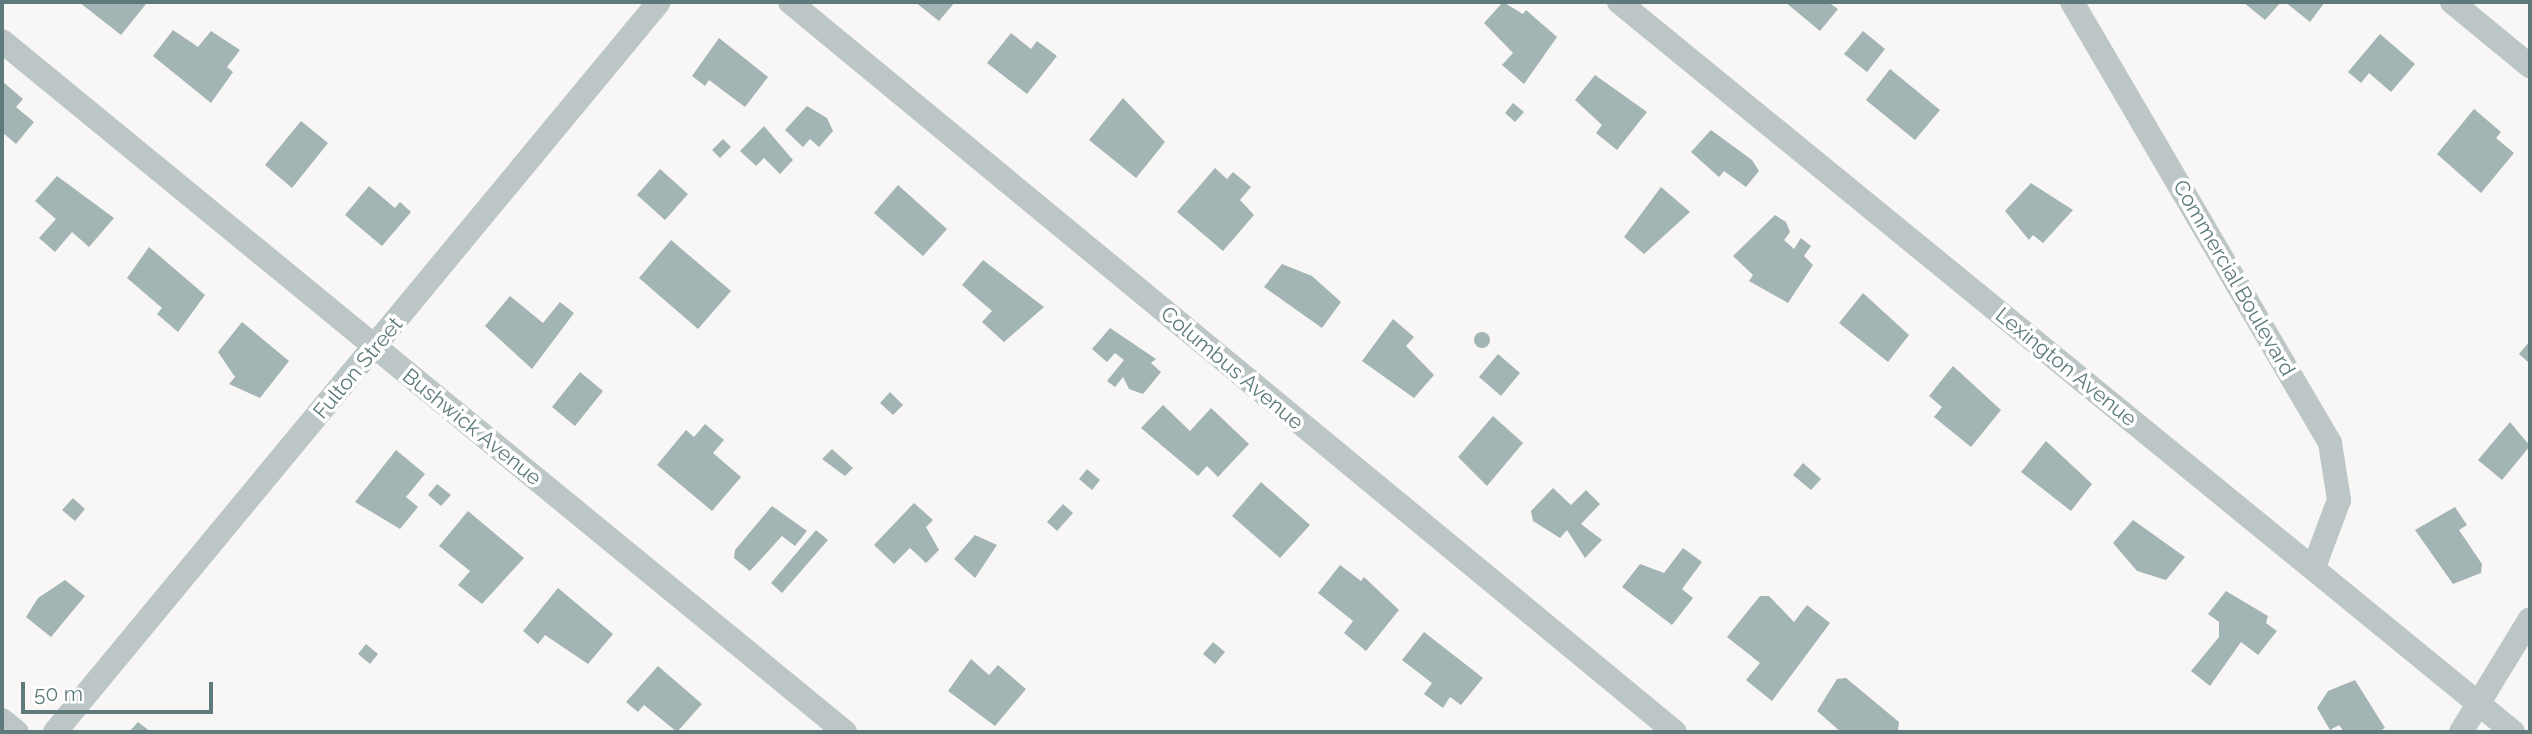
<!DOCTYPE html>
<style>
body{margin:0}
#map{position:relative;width:2532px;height:734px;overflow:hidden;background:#f8f7f6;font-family:Raleway,sans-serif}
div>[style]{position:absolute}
.building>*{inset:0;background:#a3b4b4}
.round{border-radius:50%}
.minor>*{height:24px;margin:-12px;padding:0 12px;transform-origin:12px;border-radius:12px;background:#bcc6c6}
span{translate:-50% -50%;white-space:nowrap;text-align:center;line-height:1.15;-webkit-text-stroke:7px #fff;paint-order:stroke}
.street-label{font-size:21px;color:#5e7a7b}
.frame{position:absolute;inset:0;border:4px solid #5e7a7b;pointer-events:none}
.scale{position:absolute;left:21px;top:682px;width:192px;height:32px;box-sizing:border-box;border:4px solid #5e7a7b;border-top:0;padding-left:9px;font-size:21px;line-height:24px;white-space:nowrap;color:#5e7a7b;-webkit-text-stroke:5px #fff;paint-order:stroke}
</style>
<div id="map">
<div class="building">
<div style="clip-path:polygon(79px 2px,143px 2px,146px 4px,121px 35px)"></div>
<div style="clip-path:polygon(915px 2px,955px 2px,939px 21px)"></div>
<div style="clip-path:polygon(1503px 2px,1523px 14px,1526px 10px,1557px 37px,1524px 84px,1502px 65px,1513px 53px,1484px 23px)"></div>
<div style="clip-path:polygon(1785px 2px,1828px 2px,1838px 9px,1820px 31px)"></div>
<div style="clip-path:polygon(2243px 2px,2281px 2px,2265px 20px)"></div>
<div style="clip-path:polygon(2285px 2px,2325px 2px,2310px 22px)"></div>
<div style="clip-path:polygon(173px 30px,198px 47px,211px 31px,240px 50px,227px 67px,233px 72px,211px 103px,153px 56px)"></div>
<div style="clip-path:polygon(1863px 31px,1885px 49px,1867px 72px,1844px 54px)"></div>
<div style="clip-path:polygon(1011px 33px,1031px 49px,1037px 41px,1057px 56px,1027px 94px,987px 63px)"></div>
<div style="clip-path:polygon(2380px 34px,2415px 64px,2391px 92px,2369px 73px,2361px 83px,2348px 72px)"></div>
<div style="clip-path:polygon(719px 38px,768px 77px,745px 107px,709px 80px,705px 86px,692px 76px)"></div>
<div style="clip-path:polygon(1890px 69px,1940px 110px,1915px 140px,1866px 100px)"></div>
<div style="clip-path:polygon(1595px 75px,1647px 112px,1617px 150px,1596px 133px,1602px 125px,1575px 100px)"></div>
<div style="clip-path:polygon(2px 81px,23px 99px,16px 107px,34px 122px,16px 144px,2px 132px)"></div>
<div style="clip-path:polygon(1123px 98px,1165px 142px,1136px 178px,1089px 140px)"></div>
<div style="clip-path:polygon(1513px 103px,1524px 112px,1515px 122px,1505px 113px)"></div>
<div style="clip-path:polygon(807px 106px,827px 118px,833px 131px,819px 147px,810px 139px,803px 147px,785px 130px)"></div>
<div style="clip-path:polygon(2474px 109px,2501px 132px,2496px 138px,2514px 153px,2481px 193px,2437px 154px)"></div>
<div style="clip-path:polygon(301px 121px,328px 143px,292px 188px,265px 165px)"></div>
<div style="clip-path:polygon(764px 126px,793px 160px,780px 174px,764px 158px,756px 166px,740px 151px)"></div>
<div style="clip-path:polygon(1711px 130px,1752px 160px,1759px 171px,1746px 187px,1724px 171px,1719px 177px,1691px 152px)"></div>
<div style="clip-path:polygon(723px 139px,731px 147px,720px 158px,712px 150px)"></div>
<div style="clip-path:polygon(1215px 168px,1227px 179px,1233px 172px,1251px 187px,1240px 200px,1254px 215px,1223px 251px,1177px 212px)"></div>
<div style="clip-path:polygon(660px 169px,688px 194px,665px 220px,637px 195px)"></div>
<div style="clip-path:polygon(57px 176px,114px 218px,89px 247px,72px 232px,55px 252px,39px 238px,56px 219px,35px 201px)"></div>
<div style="clip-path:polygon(2031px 183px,2073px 210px,2043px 243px,2033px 235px,2029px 240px,2005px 211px)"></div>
<div style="clip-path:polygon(898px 185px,947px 229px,923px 256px,874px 213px)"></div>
<div style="clip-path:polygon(369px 186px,395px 208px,400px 202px,411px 212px,382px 246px,345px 215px)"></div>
<div style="clip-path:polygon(1661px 187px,1690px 212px,1644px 254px,1624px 237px)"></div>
<div style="clip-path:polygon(1775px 215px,1786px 222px,1790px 232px,1784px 240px,1794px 249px,1801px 238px,1811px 246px,1804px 256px,1813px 265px,1788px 303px,1749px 281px,1753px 275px,1733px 256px)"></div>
<div style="clip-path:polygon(671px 240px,731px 291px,698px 329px,639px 278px)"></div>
<div style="clip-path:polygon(149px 247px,205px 295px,178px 332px,157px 314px,162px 308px,127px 278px)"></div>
<div style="clip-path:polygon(983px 260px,1044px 307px,1004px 342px,982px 322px,992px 311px,962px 285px)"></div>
<div style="clip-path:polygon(1282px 264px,1312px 276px,1341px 302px,1322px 328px,1264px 287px)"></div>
<div style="clip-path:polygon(1863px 293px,1909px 335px,1888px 362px,1839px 323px)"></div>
<div style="clip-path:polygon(510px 296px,543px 323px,560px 302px,574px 313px,532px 369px,485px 326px)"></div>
<div style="clip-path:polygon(1393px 319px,1414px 337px,1406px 346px,1434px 375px,1414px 398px,1362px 361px)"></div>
<div style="clip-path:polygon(242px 322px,289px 361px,260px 398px,229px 384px,235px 377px,218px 352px)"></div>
<div style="clip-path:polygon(1110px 328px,1156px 359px,1151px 363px,1161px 372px,1143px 394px,1129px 389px,1123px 377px,1115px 387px,1107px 381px,1124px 360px,1115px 353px,1107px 362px,1092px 349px)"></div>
<div class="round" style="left:1474px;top:332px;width:16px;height:16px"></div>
<div style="clip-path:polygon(2530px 341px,2530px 360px,2528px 362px,2519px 354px)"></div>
<div style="clip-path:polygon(1498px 354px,1520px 373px,1501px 396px,1479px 377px)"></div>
<div style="clip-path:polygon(1953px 366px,2001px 410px,1971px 447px,1934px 417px,1942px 407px,1929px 396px)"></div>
<div style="clip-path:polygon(580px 372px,603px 391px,575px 426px,552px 407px)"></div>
<div style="clip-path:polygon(890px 392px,903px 405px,893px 415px,880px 403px)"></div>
<div style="clip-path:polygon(1163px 405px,1190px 431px,1211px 408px,1249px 444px,1218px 477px,1207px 466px,1198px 476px,1141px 428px)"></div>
<div style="clip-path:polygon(1493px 416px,1523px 443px,1487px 486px,1458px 457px)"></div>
<div style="clip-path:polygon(2510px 422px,2530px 446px,2502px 480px,2478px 460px)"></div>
<div style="clip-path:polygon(705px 424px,724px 440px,713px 453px,741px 477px,712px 511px,657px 465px,686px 430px,694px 437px)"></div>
<div style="clip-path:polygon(2046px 441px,2092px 484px,2071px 511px,2021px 472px)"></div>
<div style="clip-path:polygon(832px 449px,853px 468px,845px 476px,822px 459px)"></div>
<div style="clip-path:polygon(396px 450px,425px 474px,406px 497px,418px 507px,400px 529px,355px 502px)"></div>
<div style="clip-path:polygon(1803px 463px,1821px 479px,1811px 490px,1793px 475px)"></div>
<div style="clip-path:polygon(1087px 469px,1100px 480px,1092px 490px,1079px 479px)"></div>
<div style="clip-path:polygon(1261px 482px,1310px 525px,1280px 558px,1232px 516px)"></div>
<div style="clip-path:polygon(437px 484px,451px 495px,441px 506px,428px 495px)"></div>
<div style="clip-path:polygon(1553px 488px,1571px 505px,1586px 490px,1600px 504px,1581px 524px,1602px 540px,1585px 558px,1567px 530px,1560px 538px,1533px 521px,1531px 511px)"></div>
<div style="clip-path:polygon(73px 498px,85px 509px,75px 521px,62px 510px)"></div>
<div style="clip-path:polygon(914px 503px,933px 520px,926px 527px,939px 550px,926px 563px,910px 548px,894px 564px,874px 545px)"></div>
<div style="clip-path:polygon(1063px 504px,1073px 513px,1057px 531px,1047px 522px)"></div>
<div style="clip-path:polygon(772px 506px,807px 531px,795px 546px,782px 536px,750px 571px,734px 558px,735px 550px)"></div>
<div style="clip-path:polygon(2455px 507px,2467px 525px,2459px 530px,2482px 564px,2481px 573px,2453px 584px,2415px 530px)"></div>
<div style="clip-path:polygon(468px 511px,524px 558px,482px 604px,458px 585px,470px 571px,439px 546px)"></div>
<div style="clip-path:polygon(2133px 520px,2185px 557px,2166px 580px,2137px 571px,2113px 543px)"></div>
<div style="clip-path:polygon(816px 530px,828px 540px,782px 593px,771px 583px)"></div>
<div style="clip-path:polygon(975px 535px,997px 545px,975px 578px,954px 559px)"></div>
<div style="clip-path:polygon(1683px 548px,1702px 562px,1682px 589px,1693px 598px,1672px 625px,1622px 587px,1640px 564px,1664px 573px)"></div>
<div style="clip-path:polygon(1340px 565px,1361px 581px,1364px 577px,1399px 610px,1366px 651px,1344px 633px,1353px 621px,1318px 593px)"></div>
<div style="clip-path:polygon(65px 580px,85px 596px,51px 637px,26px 617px,38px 598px)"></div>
<div style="clip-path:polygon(558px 588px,613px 634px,588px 664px,545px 635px,538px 644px,523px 631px)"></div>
<div style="clip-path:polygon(2226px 591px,2268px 616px,2266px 623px,2277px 631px,2258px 655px,2241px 642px,2210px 686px,2191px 671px,2219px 637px,2219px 622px,2208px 614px)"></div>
<div style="clip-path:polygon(1760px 596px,1769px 596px,1794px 622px,1807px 605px,1830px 623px,1772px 701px,1746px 680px,1760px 663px,1727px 637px)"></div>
<div style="clip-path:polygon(1424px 632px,1483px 678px,1461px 705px,1450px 697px,1443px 708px,1424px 694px,1432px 683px,1402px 660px)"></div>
<div style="clip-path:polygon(1213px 642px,1225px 652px,1215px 664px,1203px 654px)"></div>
<div style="clip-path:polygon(366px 644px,378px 654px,370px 664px,358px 654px)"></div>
<div style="clip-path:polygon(971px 659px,989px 675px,998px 665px,1026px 689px,995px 726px,948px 691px)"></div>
<div style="clip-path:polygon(658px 666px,702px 704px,677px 732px,644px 705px,638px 712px,626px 702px)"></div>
<div style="clip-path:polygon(1846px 678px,1899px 722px,1898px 732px,1841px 732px,1817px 711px,1837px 679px)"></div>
<div style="clip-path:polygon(2355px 680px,2385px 728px,2378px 732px,2344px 732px,2339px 725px,2330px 730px,2317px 708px,2328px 691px)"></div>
<div style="clip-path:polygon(138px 722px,151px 732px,121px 732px,129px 732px)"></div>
</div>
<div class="minor">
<div style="left:790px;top:2px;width:1147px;rotate:39.52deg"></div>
<div style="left:1619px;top:2px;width:1154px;rotate:39.23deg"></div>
<div style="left:2072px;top:2px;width:511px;rotate:59.67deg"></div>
<div style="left:2330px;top:443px;width:58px;rotate:81deg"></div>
<div style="left:2339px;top:500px;width:72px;rotate:110.5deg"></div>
<div style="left:2452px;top:2px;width:101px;rotate:39.4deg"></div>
<div style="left:2px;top:41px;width:1090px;rotate:39.34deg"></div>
<div style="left:2px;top:720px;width:19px;rotate:39deg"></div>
<div style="left:55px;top:732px;width:947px;rotate:-50.4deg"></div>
<div style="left:2461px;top:732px;width:132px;rotate:-58.6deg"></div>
</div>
<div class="street-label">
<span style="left:2234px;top:278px;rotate:60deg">Commercial Boulevard</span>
<span style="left:2066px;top:367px;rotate:39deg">Lexington Avenue</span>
<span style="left:358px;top:368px;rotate:-50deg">Fulton Street</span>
<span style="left:1232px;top:368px;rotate:40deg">Columbus Avenue</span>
<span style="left:472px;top:427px;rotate:39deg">Bushwick Avenue</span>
</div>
<div class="frame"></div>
<div class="scale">50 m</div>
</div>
